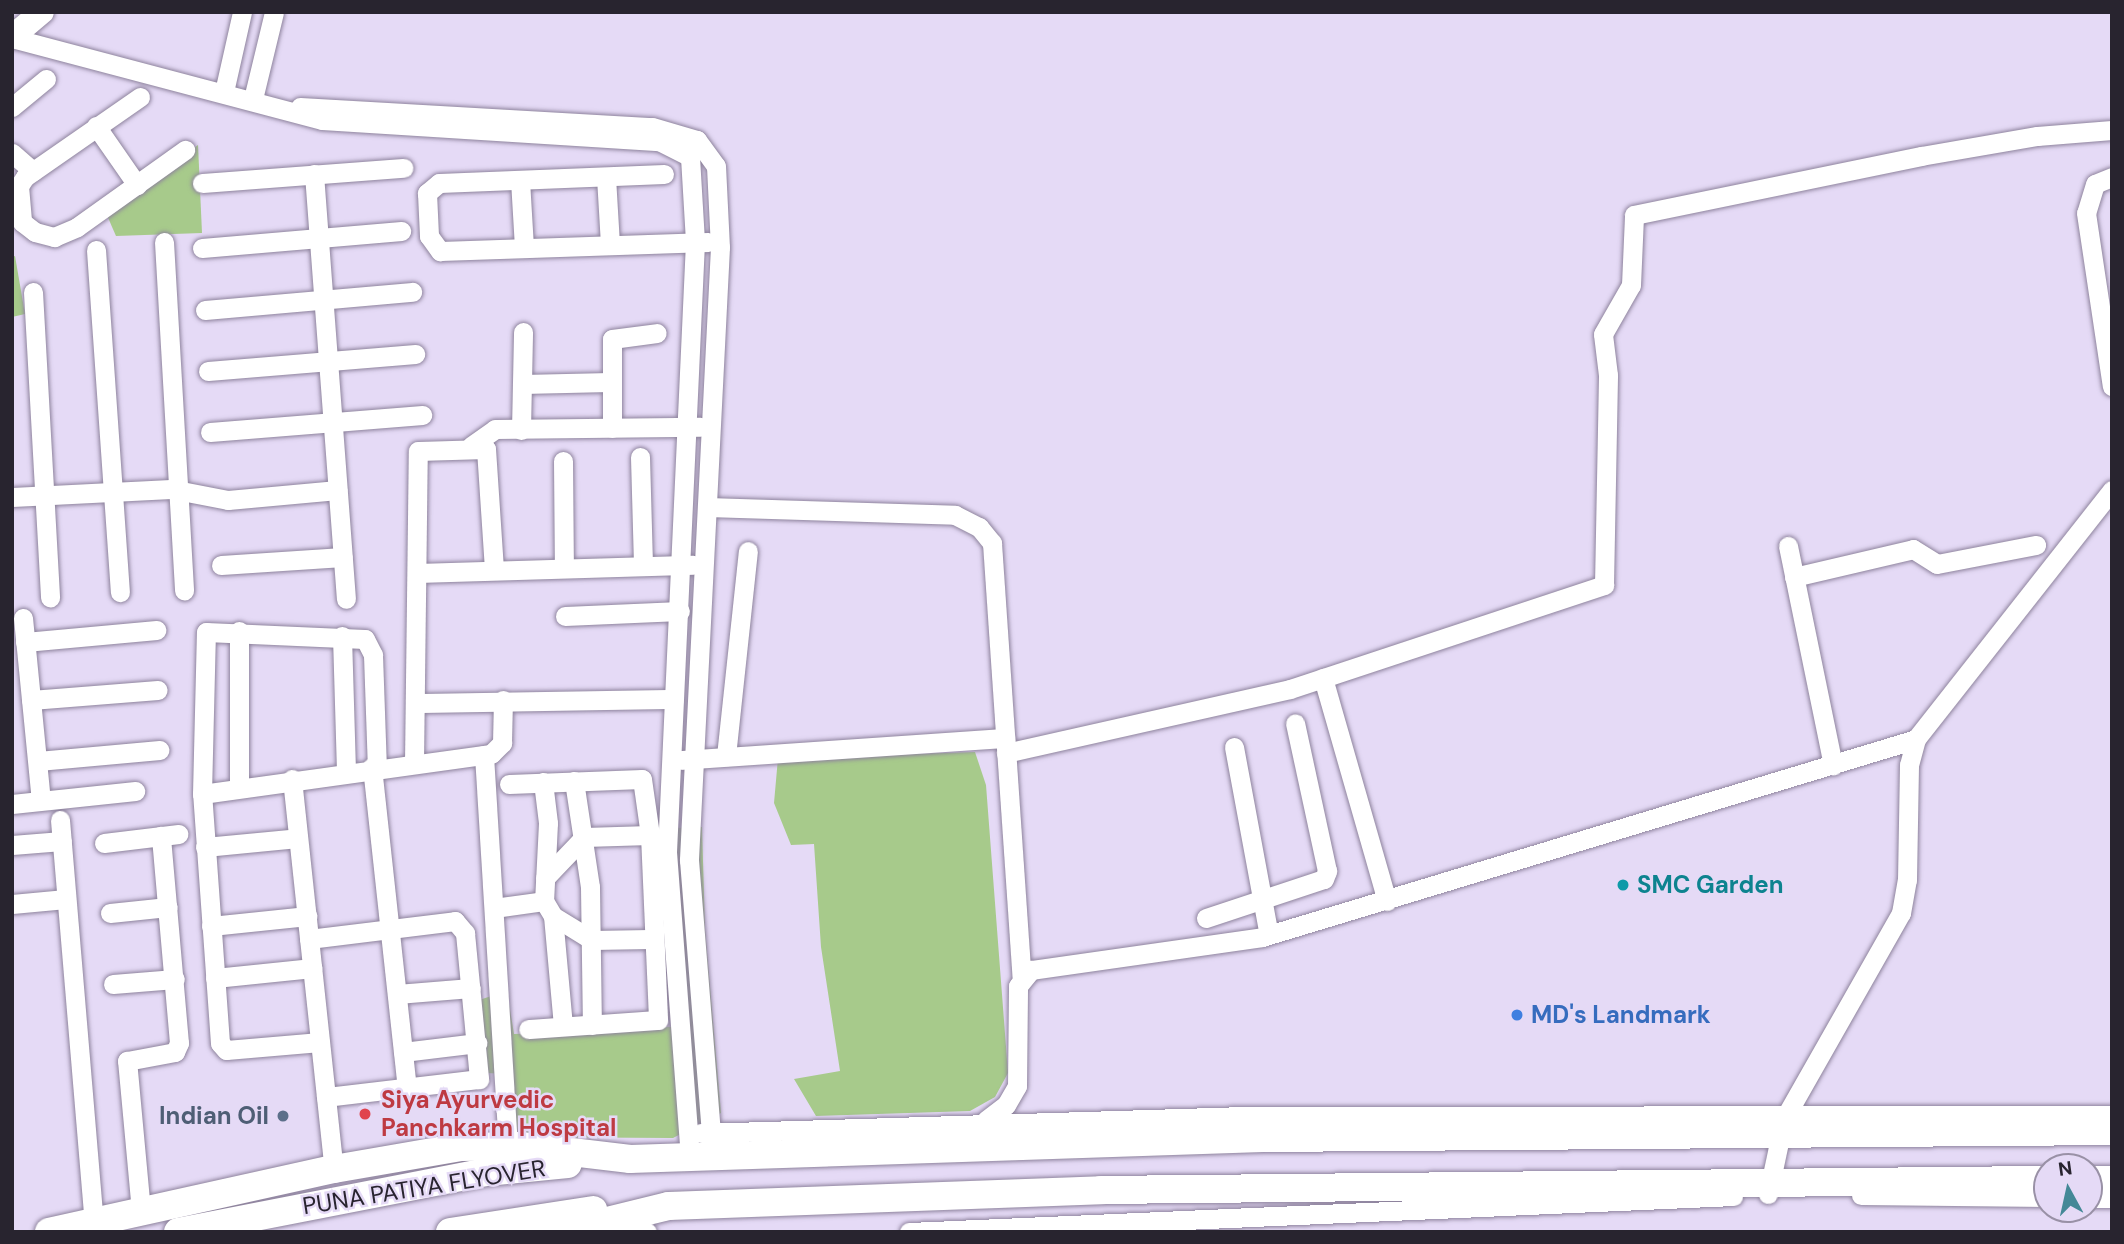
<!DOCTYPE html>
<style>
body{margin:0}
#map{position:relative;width:2124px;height:1244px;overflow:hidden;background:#e5daf6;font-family:"DM Sans",sans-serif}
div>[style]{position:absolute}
.green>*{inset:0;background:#a7ca8b}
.roads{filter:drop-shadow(0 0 2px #8e839d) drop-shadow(0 0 2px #8e839d)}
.minor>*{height:19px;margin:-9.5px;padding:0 9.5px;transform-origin:9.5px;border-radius:9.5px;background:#fff}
.major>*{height:24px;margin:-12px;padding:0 12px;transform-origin:12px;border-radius:12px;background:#fff}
.highway>*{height:28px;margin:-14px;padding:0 14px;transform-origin:14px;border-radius:14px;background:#fff}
.dots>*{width:19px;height:19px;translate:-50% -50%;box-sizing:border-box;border:4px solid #e5daf6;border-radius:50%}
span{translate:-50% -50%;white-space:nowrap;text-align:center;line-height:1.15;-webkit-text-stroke:5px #e5daf6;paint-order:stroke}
.culture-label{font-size:24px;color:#0d838f;font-weight:700}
.left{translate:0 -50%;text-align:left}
.shop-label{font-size:24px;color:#366cbe;font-weight:700}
.health-label{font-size:24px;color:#be3a42;font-weight:700}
.service-label{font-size:24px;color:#4e5e75;font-weight:700}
.right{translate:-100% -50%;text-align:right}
.street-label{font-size:24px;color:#28242f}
.frame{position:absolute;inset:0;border:14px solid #28242f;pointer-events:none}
.north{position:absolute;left:2033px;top:1153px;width:70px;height:70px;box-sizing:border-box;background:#e5daf6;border:2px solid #9991a6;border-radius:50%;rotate:352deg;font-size:19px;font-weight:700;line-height:28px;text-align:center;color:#28242f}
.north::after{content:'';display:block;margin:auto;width:24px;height:32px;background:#448897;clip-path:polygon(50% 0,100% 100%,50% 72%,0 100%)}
</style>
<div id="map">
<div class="green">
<div style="clip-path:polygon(198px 145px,202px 233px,116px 236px,106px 213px)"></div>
<div style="clip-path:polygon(15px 256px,25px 314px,12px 317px,12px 257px)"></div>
<div style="clip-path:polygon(975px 752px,986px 785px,1008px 1073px,995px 1097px,970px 1111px,816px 1116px,794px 1079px,840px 1071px,821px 947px,814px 844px,791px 845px,774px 803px,778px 758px)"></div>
<div style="clip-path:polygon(702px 827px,705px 929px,721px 1113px,673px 1138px,515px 1137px,512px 1074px,485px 1073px,476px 1001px,507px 991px,514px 1034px,686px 1026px,673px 828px)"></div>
</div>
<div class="roads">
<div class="minor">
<div style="left:12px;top:38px;width:321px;rotate:14.8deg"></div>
<div style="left:322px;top:120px;width:338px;rotate:3.6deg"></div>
<div style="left:659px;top:141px;width:35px;rotate:27deg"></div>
<div style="left:690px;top:157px;width:85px;rotate:86.6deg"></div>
<div style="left:695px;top:242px;width:611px;rotate:92.63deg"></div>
<div style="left:667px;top:852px;width:307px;rotate:85.7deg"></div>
<div style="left:224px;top:92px;width:82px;rotate:-77.3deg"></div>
<div style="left:140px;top:97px;width:140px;rotate:145.2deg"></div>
<div style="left:25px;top:177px;width:11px;rotate:124deg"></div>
<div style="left:19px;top:186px;width:36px;rotate:85deg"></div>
<div style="left:22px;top:222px;width:16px;rotate:38deg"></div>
<div style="left:35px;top:232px;width:20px;rotate:15deg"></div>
<div style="left:54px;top:237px;width:25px;rotate:-23deg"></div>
<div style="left:77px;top:227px;width:133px;rotate:-35.5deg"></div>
<div style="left:253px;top:99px;width:89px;rotate:-76.4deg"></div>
<div style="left:12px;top:107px;width:44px;rotate:-39.5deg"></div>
<div style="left:300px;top:107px;width:353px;rotate:3.3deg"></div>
<div style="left:652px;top:127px;width:47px;rotate:16.1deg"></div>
<div style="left:697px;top:140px;width:32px;rotate:54deg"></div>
<div style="left:716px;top:166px;width:81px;rotate:87.2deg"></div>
<div style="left:720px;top:247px;width:614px;rotate:92.9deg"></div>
<div style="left:689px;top:860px;width:298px;rotate:85.4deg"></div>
<div style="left:96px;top:126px;width:72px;rotate:55.2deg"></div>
<div style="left:12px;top:153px;width:28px;rotate:41deg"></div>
<div style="left:314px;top:174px;width:426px;rotate:85.7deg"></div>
<div style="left:664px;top:174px;width:225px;rotate:177.7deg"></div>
<div style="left:439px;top:183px;width:16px;rotate:140deg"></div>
<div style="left:427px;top:193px;width:43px;rotate:87.3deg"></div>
<div style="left:429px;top:236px;width:19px;rotate:54deg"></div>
<div style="left:440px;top:251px;width:268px;rotate:-1.9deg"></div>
<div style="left:606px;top:177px;width:67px;rotate:86.6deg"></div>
<div style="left:2112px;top:177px;width:18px;rotate:158deg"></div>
<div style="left:2095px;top:184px;width:30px;rotate:107deg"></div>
<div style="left:2086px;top:213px;width:175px;rotate:81.5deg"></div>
<div style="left:520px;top:180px;width:68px;rotate:86.6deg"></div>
<div style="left:202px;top:183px;width:202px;rotate:-4.3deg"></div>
<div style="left:164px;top:242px;width:349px;rotate:86.7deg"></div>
<div style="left:202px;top:248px;width:200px;rotate:-4.9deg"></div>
<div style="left:96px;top:250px;width:343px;rotate:86deg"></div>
<div style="left:33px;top:292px;width:306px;rotate:86.8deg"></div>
<div style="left:205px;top:310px;width:208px;rotate:-5deg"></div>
<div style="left:208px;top:371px;width:208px;rotate:-4.7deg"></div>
<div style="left:522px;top:384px;width:88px;rotate:-1.3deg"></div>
<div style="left:612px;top:428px;width:89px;rotate:-90deg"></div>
<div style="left:612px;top:339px;width:45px;rotate:-7.6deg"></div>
<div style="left:521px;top:430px;width:98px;rotate:-88.8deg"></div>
<div style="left:210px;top:432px;width:213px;rotate:-4.6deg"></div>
<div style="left:471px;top:446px;width:29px;rotate:-35deg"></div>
<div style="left:495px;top:429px;width:205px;rotate:-0.6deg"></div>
<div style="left:640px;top:457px;width:109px;rotate:88.4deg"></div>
<div style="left:563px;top:461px;width:107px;rotate:89.5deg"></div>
<div style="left:12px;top:497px;width:159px;rotate:-2.9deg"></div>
<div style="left:171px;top:489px;width:58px;rotate:10.9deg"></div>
<div style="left:228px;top:500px;width:110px;rotate:-5.2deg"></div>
<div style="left:707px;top:507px;width:248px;rotate:1.8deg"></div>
<div style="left:955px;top:515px;width:27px;rotate:27deg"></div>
<div style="left:979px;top:527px;width:21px;rotate:51deg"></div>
<div style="left:992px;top:543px;width:436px;rotate:86.1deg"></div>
<div style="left:1788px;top:546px;width:224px;rotate:78.4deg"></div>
<div style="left:221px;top:565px;width:122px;rotate:-3.8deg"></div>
<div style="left:417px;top:573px;width:276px;rotate:-1.7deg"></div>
<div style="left:1794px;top:577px;width:122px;rotate:-13.2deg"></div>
<div style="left:1913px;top:549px;width:28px;rotate:32deg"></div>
<div style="left:1937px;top:564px;width:101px;rotate:-10.9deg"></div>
<div style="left:565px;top:616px;width:115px;rotate:-2.5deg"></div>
<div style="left:23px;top:618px;width:183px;rotate:84.4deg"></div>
<div style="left:342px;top:636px;width:135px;rotate:88.3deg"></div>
<div style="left:25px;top:642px;width:132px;rotate:-5.2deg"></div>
<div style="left:1323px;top:678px;width:232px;rotate:74deg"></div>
<div style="left:31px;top:700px;width:127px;rotate:-4.5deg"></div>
<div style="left:415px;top:703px;width:259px;rotate:-0.9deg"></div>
<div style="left:1234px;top:747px;width:191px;rotate:79.5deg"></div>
<div style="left:1006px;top:753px;width:291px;rotate:-12.7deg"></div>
<div style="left:1290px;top:689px;width:331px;rotate:-18.3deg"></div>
<div style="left:1604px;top:585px;width:210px;rotate:-88.9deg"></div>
<div style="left:1608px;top:375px;width:41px;rotate:-97deg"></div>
<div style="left:1603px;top:334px;width:56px;rotate:-60.3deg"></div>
<div style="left:1631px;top:285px;width:70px;rotate:-87.5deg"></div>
<div style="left:1634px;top:215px;width:293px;rotate:-11.6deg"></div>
<div style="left:1921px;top:156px;width:118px;rotate:-9.8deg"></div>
<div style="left:2037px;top:136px;width:75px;rotate:-4.6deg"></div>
<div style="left:484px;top:755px;width:392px;rotate:86.5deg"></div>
<div style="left:726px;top:756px;width:206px;rotate:-83.9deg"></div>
<div style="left:681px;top:760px;width:325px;rotate:-3.9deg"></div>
<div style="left:38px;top:761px;width:122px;rotate:-5.2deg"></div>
<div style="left:414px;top:763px;width:312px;rotate:-89.3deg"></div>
<div style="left:418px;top:451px;width:68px;rotate:-1.7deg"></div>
<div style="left:486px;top:449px;width:121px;rotate:86.2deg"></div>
<div style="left:372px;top:767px;width:324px;rotate:83.8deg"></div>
<div style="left:292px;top:779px;width:392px;rotate:83.9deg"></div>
<div style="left:574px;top:781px;width:107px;rotate:81.4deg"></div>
<div style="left:590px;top:887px;width:138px;rotate:89.2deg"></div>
<div style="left:543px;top:782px;width:41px;rotate:83deg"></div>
<div style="left:548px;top:823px;width:78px;rotate:92.9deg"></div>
<div style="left:544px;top:901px;width:17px;rotate:59deg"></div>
<div style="left:553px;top:916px;width:109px;rotate:84.8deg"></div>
<div style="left:509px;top:784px;width:133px;rotate:-2.2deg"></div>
<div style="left:642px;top:779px;width:57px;rotate:81.9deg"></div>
<div style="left:650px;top:835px;width:185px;rotate:87.5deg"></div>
<div style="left:658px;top:1020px;width:130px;rotate:176deg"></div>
<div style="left:239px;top:788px;width:157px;rotate:-90deg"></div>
<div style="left:202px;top:794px;width:292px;rotate:-7.9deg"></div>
<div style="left:491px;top:754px;width:16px;rotate:-45deg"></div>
<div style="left:502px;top:743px;width:43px;rotate:-88.7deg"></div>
<div style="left:12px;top:804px;width:124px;rotate:-6deg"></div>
<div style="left:60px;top:820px;width:403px;rotate:85.2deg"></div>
<div style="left:104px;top:843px;width:75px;rotate:-6.9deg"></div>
<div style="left:12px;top:845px;width:50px;rotate:-4.6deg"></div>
<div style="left:205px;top:847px;width:93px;rotate:-5.5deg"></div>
<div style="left:545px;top:878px;width:57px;rotate:-46.4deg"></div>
<div style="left:584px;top:837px;width:66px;rotate:-1.7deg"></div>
<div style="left:12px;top:904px;width:54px;rotate:-5.3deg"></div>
<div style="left:494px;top:908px;width:50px;rotate:-8deg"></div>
<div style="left:110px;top:913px;width:58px;rotate:-5.9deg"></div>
<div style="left:553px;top:916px;width:46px;rotate:31.6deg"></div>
<div style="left:592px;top:940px;width:58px;rotate:-1deg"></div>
<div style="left:1206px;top:918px;width:124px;rotate:-18.3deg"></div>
<div style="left:1324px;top:879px;width:9px;rotate:-69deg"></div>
<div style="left:1327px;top:871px;width:151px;rotate:-102.2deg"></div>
<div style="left:211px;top:926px;width:97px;rotate:-5.9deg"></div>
<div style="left:309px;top:939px;width:147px;rotate:-7deg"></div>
<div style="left:455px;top:921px;width:16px;rotate:50deg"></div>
<div style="left:465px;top:933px;width:147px;rotate:84.5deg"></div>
<div style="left:479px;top:1079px;width:154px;rotate:173.3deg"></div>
<div style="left:215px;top:978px;width:98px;rotate:-5.9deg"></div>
<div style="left:113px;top:984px;width:62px;rotate:-4.6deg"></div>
<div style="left:397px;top:994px;width:74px;rotate:-4.6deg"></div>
<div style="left:320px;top:1042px;width:94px;rotate:175.1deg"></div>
<div style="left:226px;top:1050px;width:9px;rotate:-131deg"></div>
<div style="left:220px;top:1043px;width:250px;rotate:-94.1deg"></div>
<div style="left:202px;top:794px;width:162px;rotate:-88.6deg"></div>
<div style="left:206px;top:632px;width:159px;rotate:2.5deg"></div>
<div style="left:365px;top:639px;width:18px;rotate:63deg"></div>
<div style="left:373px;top:655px;width:112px;rotate:88deg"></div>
<div style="left:403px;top:1052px;width:75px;rotate:-6.9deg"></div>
<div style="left:986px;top:1120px;width:25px;rotate:-37deg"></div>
<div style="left:1006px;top:1105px;width:22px;rotate:-60deg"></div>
<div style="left:1017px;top:1086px;width:100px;rotate:-89.4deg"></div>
<div style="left:1018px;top:986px;width:21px;rotate:-51deg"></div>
<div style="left:1031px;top:970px;width:233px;rotate:-8.1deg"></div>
<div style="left:1262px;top:937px;width:683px;rotate:-16.84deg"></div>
<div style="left:701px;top:1133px;width:543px;rotate:-1.79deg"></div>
<div style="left:1244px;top:1116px;width:868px;rotate:-0.07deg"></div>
<div style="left:1768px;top:1194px;width:77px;rotate:-78deg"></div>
<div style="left:1784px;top:1119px;width:237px;rotate:-60.4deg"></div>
<div style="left:1901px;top:913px;width:34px;rotate:-80deg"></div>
<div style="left:1907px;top:880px;width:115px;rotate:-89deg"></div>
<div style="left:1909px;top:765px;width:27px;rotate:-75deg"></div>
<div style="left:1916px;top:739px;width:317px;rotate:-51.8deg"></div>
<div style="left:1861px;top:1195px;width:186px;rotate:0.6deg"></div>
<div style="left:2089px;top:1198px;width:23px"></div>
<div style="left:141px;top:1211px;width:151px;rotate:-95.3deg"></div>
<div style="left:127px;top:1061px;width:49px;rotate:-10.6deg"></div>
<div style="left:175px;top:1052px;width:10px;rotate:-66deg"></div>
<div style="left:179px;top:1043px;width:208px;rotate:-95deg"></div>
<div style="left:614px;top:1220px;width:35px;rotate:20deg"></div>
<div style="left:909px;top:1232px;width:825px;rotate:-2.5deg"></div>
</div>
<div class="major">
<div style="left:12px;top:37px;width:39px;rotate:-40deg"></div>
</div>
<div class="highway">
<div style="left:2089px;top:1180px;width:23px"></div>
<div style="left:49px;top:1232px;width:292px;rotate:-12.5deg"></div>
<div style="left:334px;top:1169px;width:129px;rotate:-9.8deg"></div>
<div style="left:461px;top:1147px;width:60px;rotate:-1deg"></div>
<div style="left:521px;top:1146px;width:110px;rotate:6.8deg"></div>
<div style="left:630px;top:1159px;width:633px;rotate:-1.9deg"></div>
<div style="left:1263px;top:1138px;width:849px;rotate:-0.47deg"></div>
<div style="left:178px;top:1232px;width:314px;rotate:-11deg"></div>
<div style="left:486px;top:1172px;width:82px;rotate:-5.6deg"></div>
<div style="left:450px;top:1232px;width:145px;rotate:-8.7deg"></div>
<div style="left:562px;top:1232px;width:110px;rotate:-13.7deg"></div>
<div style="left:669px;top:1206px;width:432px;rotate:-2.1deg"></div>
<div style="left:1101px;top:1190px;width:946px;rotate:-0.61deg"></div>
</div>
</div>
<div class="dots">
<div style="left:1623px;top:885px;background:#0f9aa8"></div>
<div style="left:1517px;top:1015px;background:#3f7fe0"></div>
<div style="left:365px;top:1114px;background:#e0444e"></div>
<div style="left:283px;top:1116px;background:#5c6f8a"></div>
</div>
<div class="culture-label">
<span class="left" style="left:1637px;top:885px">SMC Garden</span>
</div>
<div class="shop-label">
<span class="left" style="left:1531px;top:1015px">MD's Landmark</span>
</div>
<div class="health-label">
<span class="left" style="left:381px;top:1114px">Siya Ayurvedic<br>Panchkarm Hospital</span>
</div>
<div class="service-label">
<span class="right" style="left:269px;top:1116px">Indian Oil</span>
</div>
<div class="street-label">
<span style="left:424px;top:1187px;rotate:-9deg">PUNA PATIYA FLYOVER</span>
</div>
<div class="frame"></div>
<div class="north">N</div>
</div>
